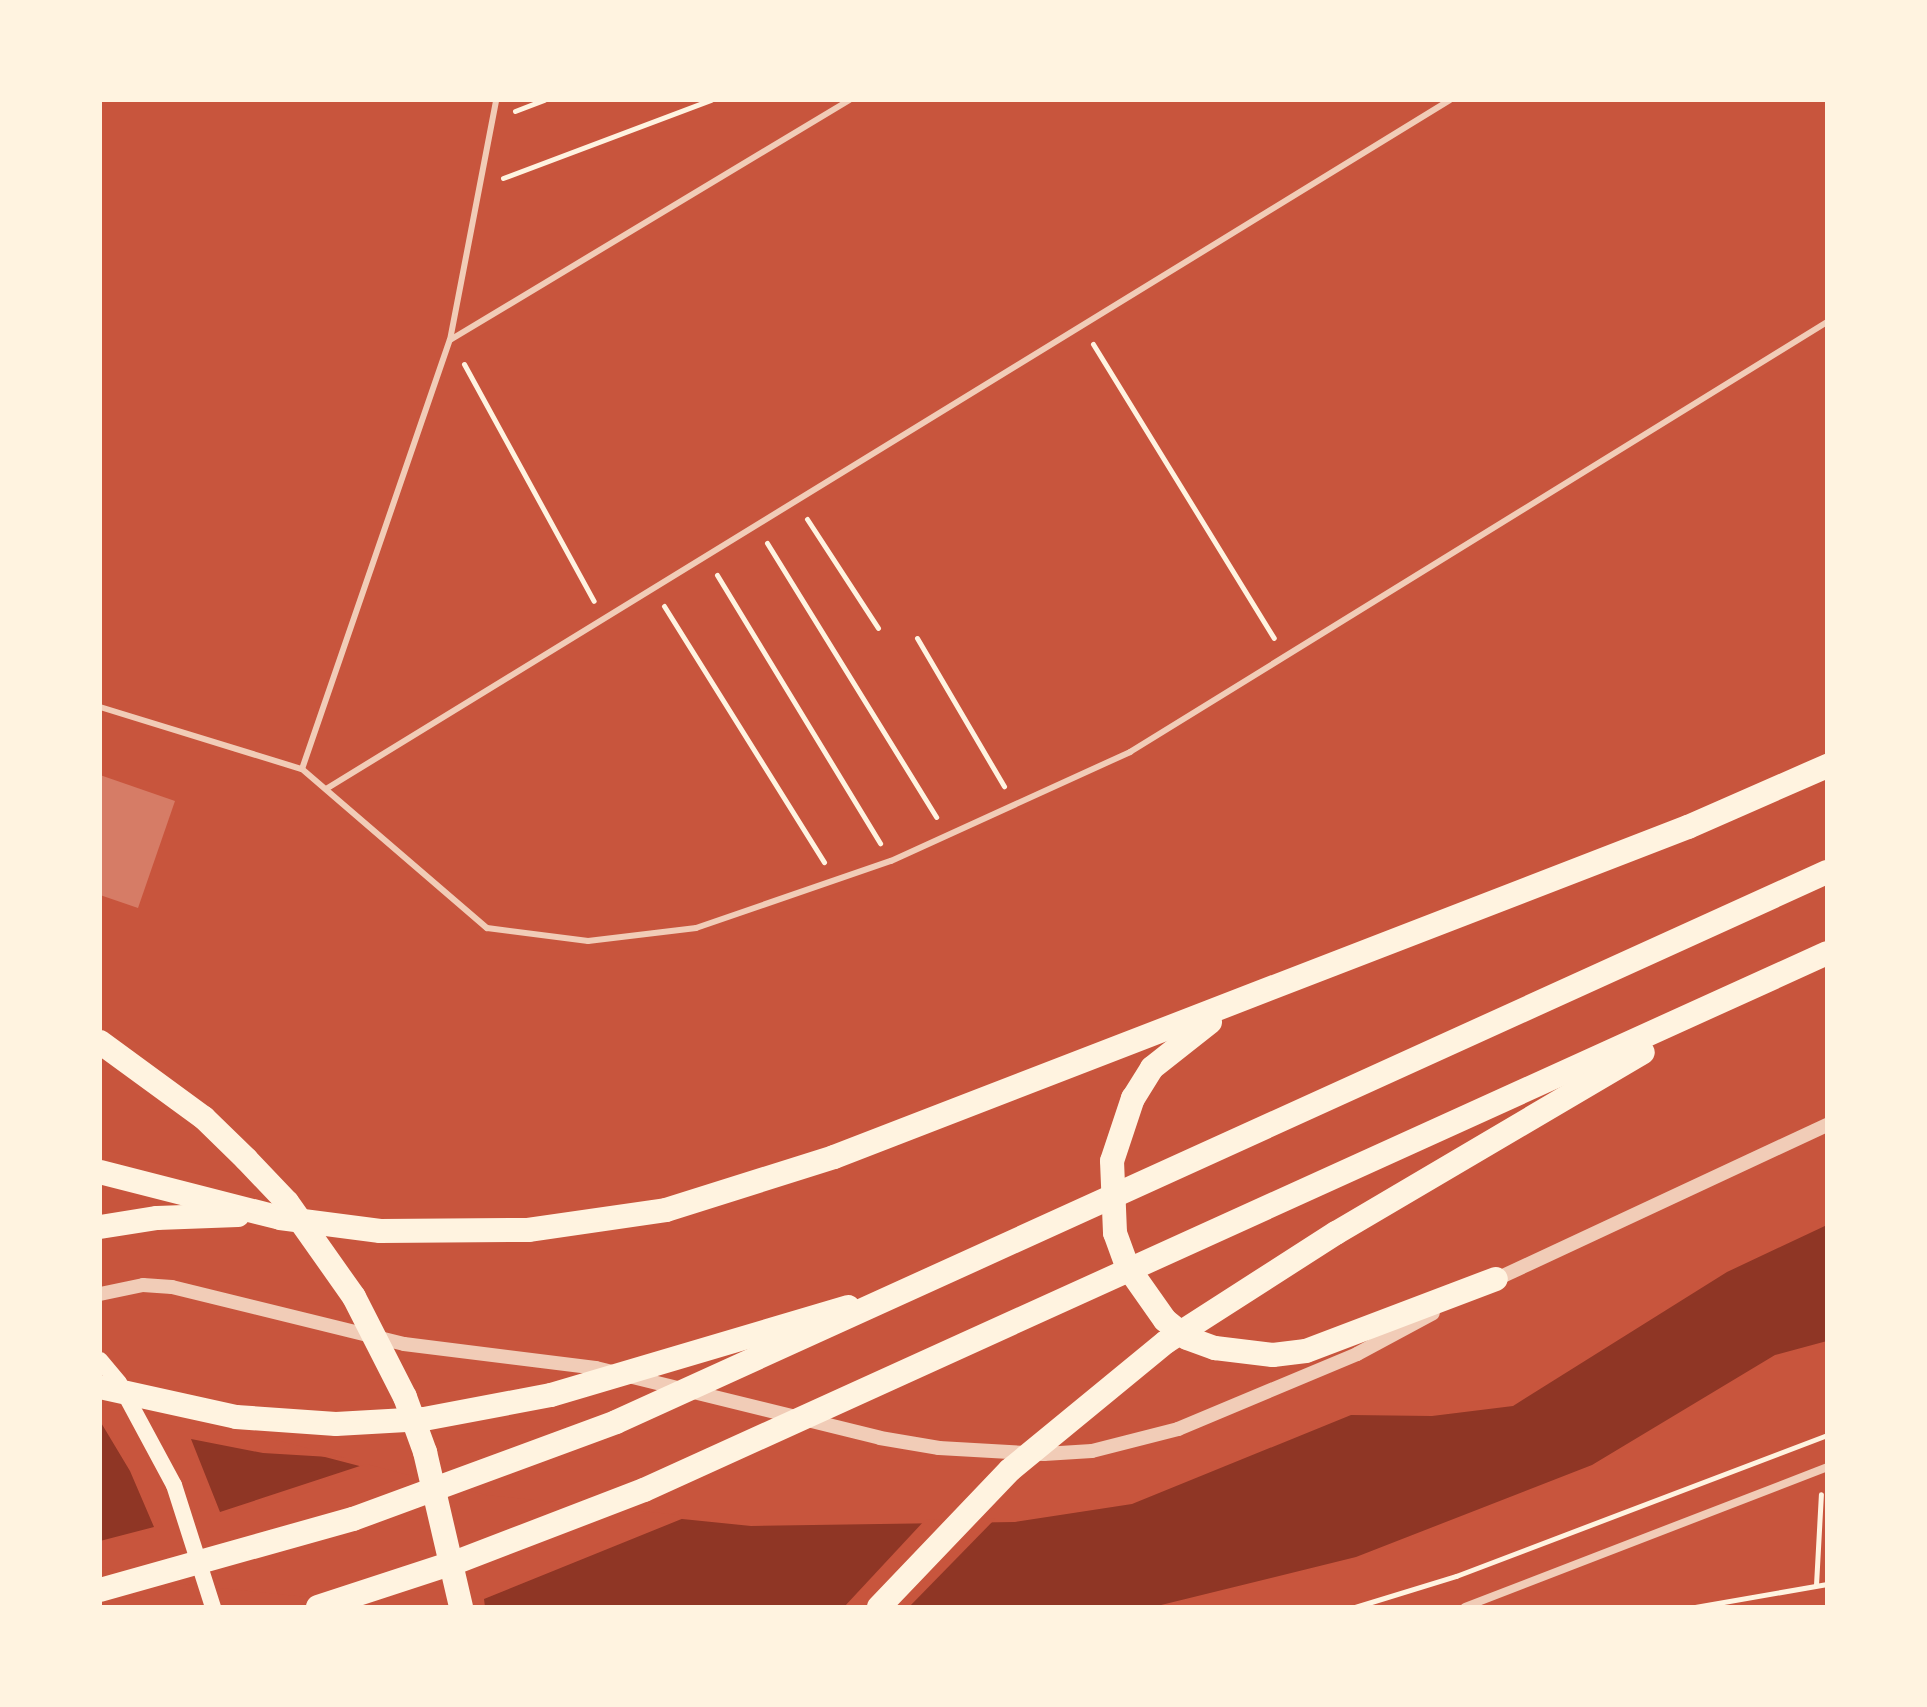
<!DOCTYPE html>
<style>
body{margin:0}
#map{position:relative;width:1927px;height:1707px;overflow:hidden;background:#c8553d;font-family:"Golos Text",sans-serif}
div>[style]{position:absolute}
.water>*{inset:0;background:#8f3625}
.pier>*{inset:0;background:#c8553d}
.building>*{inset:0;background:#d67c66}
.path>*{height:5px;margin:-2.5px;padding:0 2.5px;transform-origin:2.5px;border-radius:2.5px;background:#fff3e0}
.service>*{height:6px;margin:-3px;padding:0 3px;transform-origin:3px;border-radius:3px;background:#f1ccb7}
.minor>*{height:8px;margin:-4px;padding:0 4px;transform-origin:4px;border-radius:4px;background:#f1ccb7}
.tertiary>*{height:14px;margin:-7px;padding:0 7px;transform-origin:7px;border-radius:7px;background:#f1ccb7}
.secondary>*{height:16px;margin:-8px;padding:0 8px;transform-origin:8px;border-radius:8px;background:#fff3e0}
.motorway>*{height:24px;margin:-12px;padding:0 12px;transform-origin:12px;border-radius:12px;background:#fff3e0}
span{translate:-50% -50%;white-space:nowrap;text-align:center;line-height:1.15;-webkit-text-stroke:7px #fff3e0;paint-order:stroke}
.frame{position:absolute;inset:0;border:102px solid #fff3e0;pointer-events:none}
</style>
<div id="map">
<div class="water">
<div style="clip-path:polygon(1827px 1225px,1827px 1341px,1775px 1355px,1592px 1465px,1356px 1557px,1153px 1607px,442px 1607px,100px 1561px,100px 1411px,237px 1434px,486px 1499px,751px 1526px,1015px 1522px,1132px 1504px,1351px 1415px,1432px 1416px,1513px 1406px,1727px 1272px)"></div>
</div>
<div class="pier">
<div style="clip-path:polygon(100px 1407px,237px 1430px,346px 1458px,263px 1453px,191px 1439px,220px 1512px,366px 1464px,486px 1495px,689px 1516px,484px 1599px,485px 1607px,403px 1607px,152px 1581px,100px 1566px,100px 1541px,154px 1527px,130px 1471px,100px 1421px)"></div>
<div style="clip-path:polygon(996px 1518px,909px 1607px,844px 1607px,925px 1520px)"></div>
</div>
<div class="building">
<div style="clip-path:polygon(100px 775px,175px 801px,138px 908px,100px 895px)"></div>
</div>
<div class="path">
<div style="left:515px;top:111px;width:31px;rotate:-21deg"></div>
<div style="left:503px;top:178px;width:222px;rotate:-20.6deg"></div>
<div style="left:1093px;top:344px;width:345px;rotate:58.4deg"></div>
<div style="left:464px;top:364px;width:270px;rotate:61.3deg"></div>
<div style="left:807px;top:519px;width:130px;rotate:56.9deg"></div>
<div style="left:767px;top:543px;width:322px;rotate:58.3deg"></div>
<div style="left:717px;top:575px;width:314px;rotate:58.7deg"></div>
<div style="left:664px;top:606px;width:302px;rotate:58deg"></div>
<div style="left:917px;top:638px;width:172px;rotate:59.6deg"></div>
<div style="left:1816px;top:1585px;width:91px;rotate:-86.9deg"></div>
<div style="left:1355px;top:1607px;width:106px;rotate:-17.1deg"></div>
<div style="left:1456px;top:1576px;width:397px;rotate:-20.8deg"></div>
<div style="left:1695px;top:1607px;width:134px;rotate:-9.9deg"></div>
</div>
<div class="service">
<div style="left:450px;top:340px;width:466px;rotate:-31deg"></div>
<div style="left:100px;top:707px;width:211px;rotate:17.1deg"></div>
<div style="left:302px;top:769px;width:244px;rotate:40.7deg"></div>
<div style="left:487px;top:928px;width:102px;rotate:7.3deg"></div>
<div style="left:588px;top:941px;width:109px;rotate:-6.9deg"></div>
<div style="left:696px;top:928px;width:206px;rotate:-19deg"></div>
<div style="left:891px;top:861px;width:263px;rotate:-24.5deg"></div>
<div style="left:1130px;top:752px;width:819px;rotate:-31.67deg"></div>
<div style="left:302px;top:769px;width:454px;rotate:-71deg"></div>
<div style="left:450px;top:340px;width:244px;rotate:-79.1deg"></div>
<div style="left:326px;top:789px;width:1318px;rotate:-31.51deg"></div>
</div>
<div class="minor">
<div style="left:1465px;top:1607px;width:388px;rotate:-21.1deg"></div>
</div>
<div class="tertiary">
<div style="left:1490px;top:1282px;width:372px;rotate:-25deg"></div>
<div style="left:100px;top:1294px;width:44px;rotate:-11.8deg"></div>
<div style="left:143px;top:1285px;width:29px;rotate:4deg"></div>
<div style="left:172px;top:1287px;width:239px;rotate:13.8deg"></div>
<div style="left:404px;top:1344px;width:193px;rotate:7.1deg"></div>
<div style="left:596px;top:1368px;width:292px;rotate:13.8deg"></div>
<div style="left:880px;top:1438px;width:60px;rotate:9.6deg"></div>
<div style="left:939px;top:1448px;width:105px;rotate:3.3deg"></div>
<div style="left:1044px;top:1454px;width:48px;rotate:-3.6deg"></div>
<div style="left:1092px;top:1451px;width:89px;rotate:-14.3deg"></div>
<div style="left:1178px;top:1429px;width:194px;rotate:-22.7deg"></div>
<div style="left:1357px;top:1354px;width:86px;rotate:-28.3deg"></div>
</div>
<div class="secondary">
<div style="left:100px;top:1360px;width:30px;rotate:50deg"></div>
<div style="left:119px;top:1383px;width:116px;rotate:61.7deg"></div>
<div style="left:174px;top:1485px;width:128px;rotate:72.3deg"></div>
</div>
<div class="motorway">
<div style="left:1210px;top:1022px;width:74px;rotate:141.6deg"></div>
<div style="left:1152px;top:1068px;width:36px;rotate:122deg"></div>
<div style="left:1133px;top:1098px;width:66px;rotate:108.4deg"></div>
<div style="left:1112px;top:1161px;width:72px;rotate:87.6deg"></div>
<div style="left:1115px;top:1233px;width:35px;rotate:70deg"></div>
<div style="left:1127px;top:1266px;width:66px;rotate:54.9deg"></div>
<div style="left:1165px;top:1320px;width:28px;rotate:39deg"></div>
<div style="left:1187px;top:1338px;width:30px;rotate:20deg"></div>
<div style="left:1215px;top:1348px;width:58px;rotate:6.9deg"></div>
<div style="left:1273px;top:1355px;width:33px;rotate:-7deg"></div>
<div style="left:1306px;top:1351px;width:203px;rotate:-20.8deg"></div>
<div style="left:100px;top:1042px;width:129px;rotate:36.2deg"></div>
<div style="left:204px;top:1118px;width:59px;rotate:44.3deg"></div>
<div style="left:246px;top:1159px;width:59px;rotate:46.4deg"></div>
<div style="left:287px;top:1202px;width:116px;rotate:54.8deg"></div>
<div style="left:354px;top:1297px;width:112px;rotate:63deg"></div>
<div style="left:405px;top:1397px;width:59px;rotate:70deg"></div>
<div style="left:425px;top:1452px;width:159px;rotate:76.9deg"></div>
<div style="left:100px;top:1172px;width:186px;rotate:14.3deg"></div>
<div style="left:280px;top:1218px;width:101px;rotate:7.4deg"></div>
<div style="left:380px;top:1231px;width:148px;rotate:-0.4deg"></div>
<div style="left:528px;top:1230px;width:139px;rotate:-8.2deg"></div>
<div style="left:666px;top:1210px;width:176px;rotate:-17.5deg"></div>
<div style="left:834px;top:1157px;width:916px;rotate:-21.13deg"></div>
<div style="left:1688px;top:827px;width:152px;rotate:-23.7deg"></div>
<div style="left:100px;top:1227px;width:58px;rotate:-9deg"></div>
<div style="left:157px;top:1218px;width:81px;rotate:-2.1deg"></div>
<div style="left:100px;top:1387px;width:139px;rotate:12.4deg"></div>
<div style="left:236px;top:1417px;width:100px;rotate:4deg"></div>
<div style="left:336px;top:1424px;width:88px;rotate:-3.3deg"></div>
<div style="left:424px;top:1419px;width:129px;rotate:-10.7deg"></div>
<div style="left:551px;top:1395px;width:310px;rotate:-16.5deg"></div>
<div style="left:100px;top:1590px;width:263px;rotate:-15.7deg"></div>
<div style="left:353px;top:1519px;width:280px;rotate:-20.2deg"></div>
<div style="left:616px;top:1422px;width:1330px;rotate:-24.43deg"></div>
<div style="left:318px;top:1607px;width:148px;rotate:-18.1deg"></div>
<div style="left:459px;top:1561px;width:198px;rotate:-21deg"></div>
<div style="left:644px;top:1490px;width:1299px;rotate:-24.41deg"></div>
<div style="left:879px;top:1607px;width:190px;rotate:-46.3deg"></div>
<div style="left:1010px;top:1470px;width:202px;rotate:-39.4deg"></div>
<div style="left:1166px;top:1342px;width:202px;rotate:-32.7deg"></div>
<div style="left:1336px;top:1233px;width:356px;rotate:-30.5deg"></div>
</div>
<div class="frame"></div>
</div>
